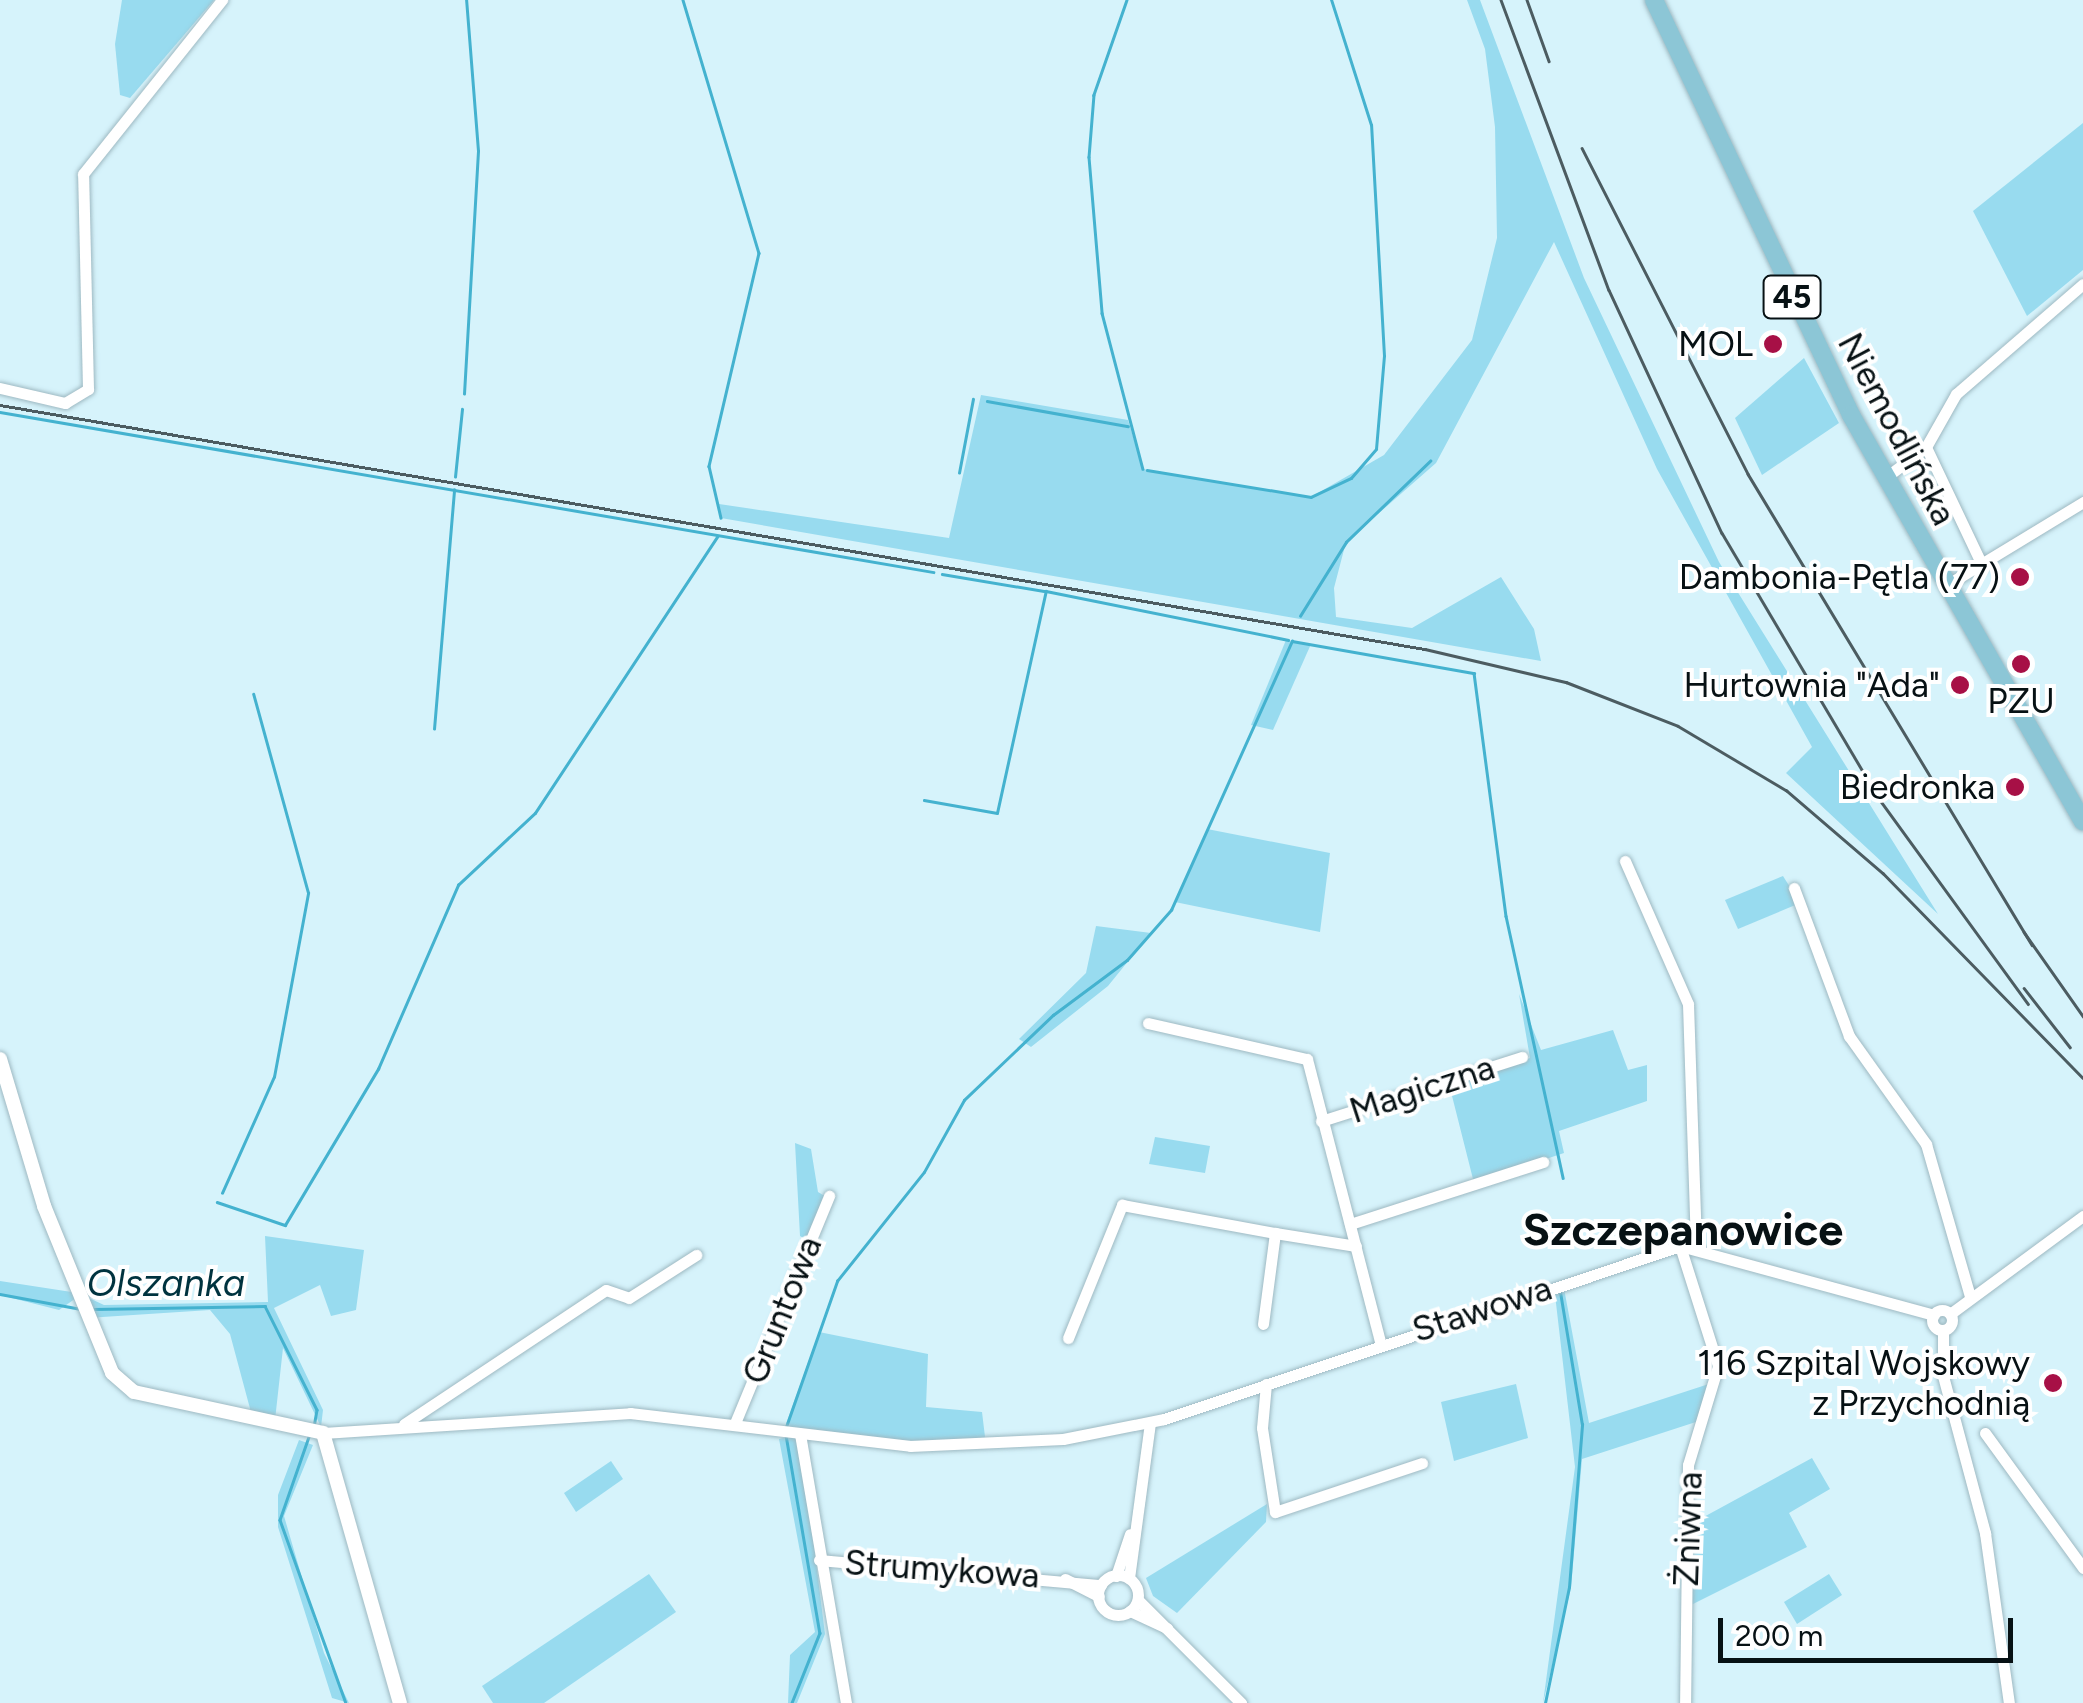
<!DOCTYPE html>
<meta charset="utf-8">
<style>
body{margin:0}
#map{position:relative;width:2083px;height:1703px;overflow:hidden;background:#d6f3fb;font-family:Figtree,sans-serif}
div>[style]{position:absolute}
.green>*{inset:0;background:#98dbef}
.stream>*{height:2.5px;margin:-1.25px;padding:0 1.25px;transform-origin:1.25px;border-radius:1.25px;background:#44b2cf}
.roads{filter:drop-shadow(0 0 2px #9eb9c2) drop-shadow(0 0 2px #9eb9c2)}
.minor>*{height:11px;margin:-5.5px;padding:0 5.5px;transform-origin:5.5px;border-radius:5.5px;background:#fff}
.minor>.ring{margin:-5.5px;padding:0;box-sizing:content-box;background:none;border:11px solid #fff;border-radius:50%}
.tertiary>*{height:14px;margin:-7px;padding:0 7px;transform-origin:7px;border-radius:7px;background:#fff}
.primary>*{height:18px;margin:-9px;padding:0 9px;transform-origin:9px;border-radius:9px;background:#8cc6d6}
.rail>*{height:2.5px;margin:-1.25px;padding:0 1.25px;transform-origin:1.25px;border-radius:1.25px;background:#4c5c61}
.dots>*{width:28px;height:28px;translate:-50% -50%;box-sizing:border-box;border:5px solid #fff;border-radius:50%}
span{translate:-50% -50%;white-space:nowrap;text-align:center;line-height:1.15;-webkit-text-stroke:8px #fff;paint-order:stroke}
.shield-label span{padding:2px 8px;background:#fff;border:2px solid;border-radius:8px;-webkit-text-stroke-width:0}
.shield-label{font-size:32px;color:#071114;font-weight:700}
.poi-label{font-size:35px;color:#071114}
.right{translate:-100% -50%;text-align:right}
.street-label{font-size:35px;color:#071114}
.water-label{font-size:38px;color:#00333f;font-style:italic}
.district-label{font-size:45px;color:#071114;font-weight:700}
.scale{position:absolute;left:1718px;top:1618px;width:295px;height:45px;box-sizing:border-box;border:5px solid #071114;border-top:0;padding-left:12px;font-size:30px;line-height:35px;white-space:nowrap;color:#071114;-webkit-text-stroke:8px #fff;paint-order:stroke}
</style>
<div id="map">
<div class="green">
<div style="clip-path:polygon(122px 0,214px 0,130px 98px,120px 95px,115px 44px)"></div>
<div style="clip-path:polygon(1467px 0,1480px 0,1584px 278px,1719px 562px,1938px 914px,1786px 773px,1812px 747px,1657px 469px,1554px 242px,1436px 463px,1346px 542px,1334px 588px,1336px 617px,1412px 628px,1501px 577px,1534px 629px,1541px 661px,721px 518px,719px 504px,949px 538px,981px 395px,1128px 420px,1143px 469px,1311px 497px,1384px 455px,1472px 340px,1497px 238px,1495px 127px,1485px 49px)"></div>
<div style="clip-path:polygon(2083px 123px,2083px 270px,2027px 316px,1973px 211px)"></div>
<div style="clip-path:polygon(1804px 358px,1839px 423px,1762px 475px,1735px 418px)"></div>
<div style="clip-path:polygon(1286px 640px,1311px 644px,1273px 730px,1251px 725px)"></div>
<div style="clip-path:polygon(1207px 829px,1330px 853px,1320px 932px,1175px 902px)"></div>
<div style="clip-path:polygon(1783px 876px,1800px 903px,1738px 929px,1725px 900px)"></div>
<div style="clip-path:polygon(1096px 926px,1151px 933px,1108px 986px,1031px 1047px,1019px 1039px,1086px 973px)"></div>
<div style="clip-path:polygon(1519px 994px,1541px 1050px,1613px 1030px,1628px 1070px,1647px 1065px,1647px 1101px,1559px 1131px,1564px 1153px,1474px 1183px,1449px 1084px,1530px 1058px)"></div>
<div style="clip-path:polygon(1155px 1137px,1210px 1146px,1205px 1173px,1149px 1164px)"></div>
<div style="clip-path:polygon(795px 1143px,811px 1149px,818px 1192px,828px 1198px,810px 1242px,800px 1236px)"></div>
<div style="clip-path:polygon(265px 1236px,364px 1250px,356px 1310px,331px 1316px,320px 1285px,274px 1308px,323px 1410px,321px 1427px,283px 1348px,275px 1420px,252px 1416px,230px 1334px,210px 1310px,87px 1318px,79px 1296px,59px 1310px,0 1295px,0 1281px,78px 1293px,104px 1305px,268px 1302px)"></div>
<div style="clip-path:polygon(1563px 1283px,1589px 1423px,1715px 1382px,1702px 1420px,1582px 1459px,1571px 1588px,1543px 1703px,1575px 1467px,1554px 1286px)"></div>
<div style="clip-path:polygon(819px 1332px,928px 1354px,926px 1407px,982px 1412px,986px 1445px,800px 1434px,825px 1634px,797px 1703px,788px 1703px,790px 1655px,815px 1632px,779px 1439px,799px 1434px,786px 1424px)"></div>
<div style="clip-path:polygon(1516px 1384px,1528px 1438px,1454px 1461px,1441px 1402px)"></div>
<div style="clip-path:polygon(299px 1440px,313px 1445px,284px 1516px,324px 1653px,349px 1703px,332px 1698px,278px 1527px,278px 1495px)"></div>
<div style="clip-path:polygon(1812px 1458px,1830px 1489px,1789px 1513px,1807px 1547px,1685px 1608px,1689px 1525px)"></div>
<div style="clip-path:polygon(611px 1461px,623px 1479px,576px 1512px,564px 1493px)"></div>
<div style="clip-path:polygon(1267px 1504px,1266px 1522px,1177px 1613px,1153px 1596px,1146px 1578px)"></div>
<div style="clip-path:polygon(649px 1574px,676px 1612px,544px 1703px,493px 1703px,482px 1686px)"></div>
<div style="clip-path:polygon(1829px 1574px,1842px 1595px,1797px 1624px,1784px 1602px)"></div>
</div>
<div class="stream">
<div style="left:683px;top:0;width:264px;rotate:73.3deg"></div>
<div style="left:759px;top:253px;width:219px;rotate:103.2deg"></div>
<div style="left:709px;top:466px;width:53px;rotate:77deg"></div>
<div style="left:1127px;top:0;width:101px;rotate:109.2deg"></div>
<div style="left:1094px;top:95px;width:62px;rotate:94.6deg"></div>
<div style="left:1089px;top:157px;width:157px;rotate:85.2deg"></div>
<div style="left:1102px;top:313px;width:161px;rotate:75.3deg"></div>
<div style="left:464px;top:394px;width:243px;rotate:-86.7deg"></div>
<div style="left:478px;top:151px;width:151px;rotate:-94.5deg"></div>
<div style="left:987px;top:401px;width:143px;rotate:10.1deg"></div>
<div style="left:0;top:412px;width:947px;rotate:9.73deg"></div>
<div style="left:1147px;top:470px;width:166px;rotate:9.3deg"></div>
<div style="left:1311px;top:497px;width:44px;rotate:-25.4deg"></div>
<div style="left:1351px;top:478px;width:38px;rotate:-49deg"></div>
<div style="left:1376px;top:449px;width:93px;rotate:-85.1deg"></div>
<div style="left:1384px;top:356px;width:231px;rotate:-93.2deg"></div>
<div style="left:1371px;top:125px;width:131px;rotate:-107.7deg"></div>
<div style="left:959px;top:473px;width:75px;rotate:-79.3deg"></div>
<div style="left:455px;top:477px;width:68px;rotate:-84.1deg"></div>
<div style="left:942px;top:574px;width:103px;rotate:9.5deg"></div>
<div style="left:1300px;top:616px;width:87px;rotate:-58.1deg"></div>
<div style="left:1346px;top:542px;width:117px;rotate:-44deg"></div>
<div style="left:434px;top:729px;width:240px;rotate:-85.2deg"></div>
<div style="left:924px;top:800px;width:74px;rotate:10.1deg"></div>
<div style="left:997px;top:813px;width:227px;rotate:-77.6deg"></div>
<div style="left:1046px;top:591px;width:247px;rotate:11.4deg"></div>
<div style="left:222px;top:1193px;width:127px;rotate:-65.9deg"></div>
<div style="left:274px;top:1077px;width:187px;rotate:-79.5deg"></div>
<div style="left:308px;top:893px;width:206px;rotate:-105.4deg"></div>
<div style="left:217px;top:1202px;width:72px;rotate:18.7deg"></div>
<div style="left:285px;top:1225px;width:182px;rotate:-59.2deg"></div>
<div style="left:378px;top:1069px;width:201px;rotate:-66.5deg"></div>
<div style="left:458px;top:885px;width:105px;rotate:-43.1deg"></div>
<div style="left:535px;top:813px;width:331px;rotate:-56.6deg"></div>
<div style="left:0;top:1294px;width:82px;rotate:10.5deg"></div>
<div style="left:94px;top:1309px;width:171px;rotate:-1deg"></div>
<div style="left:265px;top:1306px;width:116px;rotate:63.4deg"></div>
<div style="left:317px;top:1410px;width:17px;rotate:100deg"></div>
<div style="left:786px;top:1427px;width:155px;rotate:-70.7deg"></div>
<div style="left:837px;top:1281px;width:139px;rotate:-51.4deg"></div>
<div style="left:924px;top:1172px;width:82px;rotate:-60.9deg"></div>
<div style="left:964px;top:1100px;width:123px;rotate:-43.7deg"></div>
<div style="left:1053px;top:1015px;width:92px;rotate:-36.6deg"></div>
<div style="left:1127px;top:960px;width:67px;rotate:-48.7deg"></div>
<div style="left:1171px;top:910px;width:295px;rotate:-65.8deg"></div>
<div style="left:1292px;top:641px;width:185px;rotate:10deg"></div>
<div style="left:1474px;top:673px;width:245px;rotate:82.5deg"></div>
<div style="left:1506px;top:916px;width:268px;rotate:77.7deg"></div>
<div style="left:310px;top:1434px;width:91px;rotate:109.2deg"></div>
<div style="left:280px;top:1520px;width:195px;rotate:70.2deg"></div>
<div style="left:786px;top:1435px;width:201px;rotate:80.3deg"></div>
<div style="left:820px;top:1633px;width:75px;rotate:111.8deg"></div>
<div style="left:1545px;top:1703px;width:118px;rotate:-78.3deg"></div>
<div style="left:1569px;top:1587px;width:163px;rotate:-85.4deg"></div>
<div style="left:1582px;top:1425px;width:135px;rotate:-99.4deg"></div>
</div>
<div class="roads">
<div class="minor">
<div style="left:0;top:388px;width:67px;rotate:13deg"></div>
<div style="left:65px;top:403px;width:27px;rotate:-31deg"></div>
<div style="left:88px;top:389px;width:215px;rotate:-91.3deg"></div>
<div style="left:83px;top:174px;width:223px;rotate:-51.4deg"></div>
<div style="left:1926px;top:447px;width:131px;rotate:64.6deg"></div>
<div style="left:1885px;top:478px;width:51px;rotate:-37.1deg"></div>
<div style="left:1926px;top:447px;width:61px;rotate:-60.5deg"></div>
<div style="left:1956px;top:394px;width:168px;rotate:-40.9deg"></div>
<div style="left:1945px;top:586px;width:162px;rotate:-31.3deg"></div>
<div style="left:1625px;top:861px;width:156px;rotate:66.2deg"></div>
<div style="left:1688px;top:1004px;width:242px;rotate:88.1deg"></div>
<div style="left:1794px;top:888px;width:158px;rotate:69.6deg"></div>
<div style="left:1849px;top:1036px;width:133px;rotate:54.5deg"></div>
<div style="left:1926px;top:1144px;width:158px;rotate:73.9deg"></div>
<div style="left:1148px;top:1023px;width:163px;rotate:12.8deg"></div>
<div style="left:1307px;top:1059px;width:292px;rotate:75.5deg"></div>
<div style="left:1321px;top:1121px;width:211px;rotate:-17.7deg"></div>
<div style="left:1350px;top:1224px;width:203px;rotate:-17.8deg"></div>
<div style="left:1680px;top:1246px;width:126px;rotate:72.4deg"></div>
<div style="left:1718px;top:1366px;width:103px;rotate:106.9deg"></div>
<div style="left:1688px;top:1465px;width:238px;rotate:90.7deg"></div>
<div class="ring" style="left:1932px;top:1310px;width:9px;height:9px"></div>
<div style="left:1950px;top:1314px;width:165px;rotate:-36.4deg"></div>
<div style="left:1263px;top:1324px;width:92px;rotate:-82.5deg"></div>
<div style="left:1275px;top:1233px;width:82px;rotate:9.1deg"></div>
<div style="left:1943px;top:1330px;width:46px;rotate:90deg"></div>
<div style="left:1943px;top:1376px;width:163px;rotate:75deg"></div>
<div style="left:1985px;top:1533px;width:172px;rotate:82deg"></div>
<div style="left:1068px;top:1338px;width:144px;rotate:-67.9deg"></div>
<div style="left:1122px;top:1205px;width:156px;rotate:10.4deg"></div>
<div style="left:1266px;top:1384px;width:44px;rotate:95.2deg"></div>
<div style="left:1262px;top:1428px;width:85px;rotate:81.2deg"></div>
<div style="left:1275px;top:1512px;width:155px;rotate:-18.4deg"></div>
<div style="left:735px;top:1423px;width:246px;rotate:-67.5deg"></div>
<div style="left:404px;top:1424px;width:242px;rotate:-33.6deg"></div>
<div style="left:606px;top:1290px;width:24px;rotate:19deg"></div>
<div style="left:629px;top:1298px;width:80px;rotate:-32.7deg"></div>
<div style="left:323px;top:1433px;width:308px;rotate:-3.7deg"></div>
<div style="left:630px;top:1413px;width:282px;rotate:6.7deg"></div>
<div style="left:910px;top:1446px;width:153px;rotate:-2.6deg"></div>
<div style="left:1063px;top:1439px;width:103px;rotate:-11.2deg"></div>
<div style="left:1164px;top:1419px;width:544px;rotate:-18.53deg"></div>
<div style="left:1680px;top:1246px;width:263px;rotate:15.2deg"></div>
<div style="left:1985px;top:1433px;width:167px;rotate:54deg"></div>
<div style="left:800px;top:1434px;width:273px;rotate:80.3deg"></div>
<div style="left:819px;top:1560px;width:283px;rotate:5.1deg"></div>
<div class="ring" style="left:1098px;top:1575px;width:29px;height:29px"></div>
<div style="left:1116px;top:1576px;width:44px;rotate:-71.6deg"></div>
<div style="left:1129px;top:1578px;width:156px;rotate:-82.3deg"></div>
<div style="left:1065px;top:1579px;width:38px;rotate:27deg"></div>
<div style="left:1138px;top:1600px;width:146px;rotate:45deg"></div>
<div style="left:1130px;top:1611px;width:41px;rotate:24.7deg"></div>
</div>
<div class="tertiary">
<div style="left:0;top:1059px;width:153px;rotate:73.3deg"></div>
<div style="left:44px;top:1206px;width:180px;rotate:67.8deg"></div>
<div style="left:112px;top:1373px;width:29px;rotate:41deg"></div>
<div style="left:134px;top:1392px;width:193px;rotate:12.2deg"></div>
<div style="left:323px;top:1433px;width:281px;rotate:74.1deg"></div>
</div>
<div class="primary">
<div style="left:1654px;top:0;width:459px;rotate:64.6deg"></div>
<div style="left:1851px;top:415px;width:468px;rotate:60.3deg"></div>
</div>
</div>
<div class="rail">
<div style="left:1501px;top:0;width:309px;rotate:69.6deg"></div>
<div style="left:1609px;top:290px;width:268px;rotate:65.1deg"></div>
<div style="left:1722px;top:533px;width:310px;rotate:59.4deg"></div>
<div style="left:1880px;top:800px;width:252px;rotate:54deg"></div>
<div style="left:1527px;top:0;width:65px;rotate:70.2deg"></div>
<div style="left:1582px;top:148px;width:366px;rotate:63deg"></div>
<div style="left:1748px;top:474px;width:550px;rotate:58.91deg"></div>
<div style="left:0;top:405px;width:1446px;rotate:9.72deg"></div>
<div style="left:1425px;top:649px;width:145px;rotate:13.2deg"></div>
<div style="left:1566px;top:682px;width:120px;rotate:21.4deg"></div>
<div style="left:1678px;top:726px;width:126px;rotate:30.7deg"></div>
<div style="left:1786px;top:790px;width:128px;rotate:40.6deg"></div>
<div style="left:1883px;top:873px;width:286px;rotate:45.7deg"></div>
<div style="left:2024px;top:932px;width:103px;rotate:54.9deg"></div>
<div style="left:2024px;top:988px;width:75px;rotate:52.1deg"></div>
</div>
<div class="dots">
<div style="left:1773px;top:344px;background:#a71046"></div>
<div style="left:2020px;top:577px;background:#a71046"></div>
<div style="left:2021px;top:664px;background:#a71046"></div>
<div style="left:1960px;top:685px;background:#a71046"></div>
<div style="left:2015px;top:787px;background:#a71046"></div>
<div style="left:2053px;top:1383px;background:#a71046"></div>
</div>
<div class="shield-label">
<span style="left:1792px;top:297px">45</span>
</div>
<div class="poi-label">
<span class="right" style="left:1753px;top:344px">MOL</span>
<span class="right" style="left:2000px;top:577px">Dambonia-Pętla (77)</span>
<span class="right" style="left:1940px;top:685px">Hurtownia "Ada"</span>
<span style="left:2021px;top:701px">PZU</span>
<span class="right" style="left:1995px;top:787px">Biedronka</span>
<span class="right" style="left:2030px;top:1383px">116 Szpital Wojskowy<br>z Przychodnią</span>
</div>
<div class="street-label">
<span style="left:1897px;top:429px;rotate:62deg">Niemodlińska</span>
<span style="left:1422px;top:1089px;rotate:-18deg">Magiczna</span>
<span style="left:1482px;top:1309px;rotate:-18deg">Stawowa</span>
<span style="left:782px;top:1310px;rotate:-68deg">Gruntowa</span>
<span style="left:1688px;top:1529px;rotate:-88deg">Żniwna</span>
<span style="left:942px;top:1569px;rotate:4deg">Strumykowa</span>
</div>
<div class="water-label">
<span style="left:166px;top:1284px">Olszanka</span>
</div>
<div class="district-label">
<span style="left:1683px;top:1230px">Szczepanowice</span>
</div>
<div class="scale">200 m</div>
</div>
